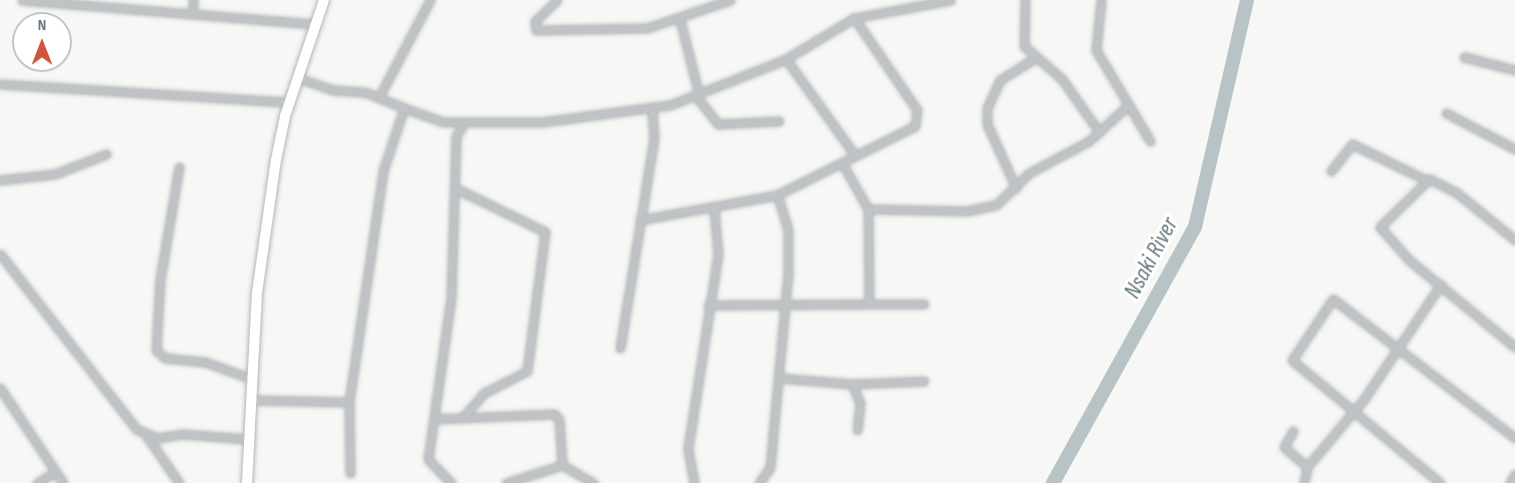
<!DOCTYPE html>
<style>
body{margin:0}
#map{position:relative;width:1515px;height:483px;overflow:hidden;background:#f7f7f5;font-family:"Sofia Sans Condensed",sans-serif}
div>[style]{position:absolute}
.river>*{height:14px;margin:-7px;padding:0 7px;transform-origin:7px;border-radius:7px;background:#b8c3c6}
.roads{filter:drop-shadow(0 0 2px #b2b7ba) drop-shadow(0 0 2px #b2b7ba)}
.street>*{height:7px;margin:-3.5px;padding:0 3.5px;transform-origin:3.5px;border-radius:3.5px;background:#bfc3c6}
.secondary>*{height:10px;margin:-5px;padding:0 5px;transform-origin:5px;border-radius:5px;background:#fff}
span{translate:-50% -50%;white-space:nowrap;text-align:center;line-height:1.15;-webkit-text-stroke:6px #fff;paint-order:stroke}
.water-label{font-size:24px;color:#66797f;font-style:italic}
.north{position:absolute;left:12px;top:12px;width:60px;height:60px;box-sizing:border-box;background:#fff;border:2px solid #c2c7cb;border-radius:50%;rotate:0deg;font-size:16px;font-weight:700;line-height:24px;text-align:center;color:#66747c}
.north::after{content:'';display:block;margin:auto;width:21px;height:27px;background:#d0553c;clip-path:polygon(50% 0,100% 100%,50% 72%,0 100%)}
</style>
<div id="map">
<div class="river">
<div style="left:1053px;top:483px;width:293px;rotate:-61deg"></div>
<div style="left:1195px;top:227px;width:233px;rotate:-77.1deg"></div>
</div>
<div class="roads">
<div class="street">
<div style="left:22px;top:0;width:295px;rotate:4.7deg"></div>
<div style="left:557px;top:0;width:30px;rotate:136deg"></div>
<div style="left:535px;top:21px;width:9px;rotate:84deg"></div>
<div style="left:536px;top:30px;width:111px;rotate:-1deg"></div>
<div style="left:647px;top:28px;width:88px;rotate:-18.6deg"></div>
<div style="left:1025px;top:0;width:46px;rotate:91.2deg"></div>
<div style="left:1024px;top:46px;width:50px;rotate:41deg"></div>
<div style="left:1062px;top:79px;width:65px;rotate:55.1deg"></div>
<div style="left:1101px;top:0;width:50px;rotate:95.7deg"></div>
<div style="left:1096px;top:50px;width:106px;rotate:59.3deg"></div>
<div style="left:193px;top:12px;width:12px;rotate:-90deg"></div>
<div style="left:680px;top:20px;width:77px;rotate:75.8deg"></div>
<div style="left:1464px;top:57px;width:53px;rotate:14.3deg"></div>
<div style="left:786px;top:59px;width:79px;rotate:-31.1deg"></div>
<div style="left:854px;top:18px;width:98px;rotate:-10.6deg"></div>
<div style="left:298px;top:78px;width:37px;rotate:19deg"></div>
<div style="left:333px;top:90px;width:32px;rotate:4deg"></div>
<div style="left:365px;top:92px;width:42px;rotate:22.3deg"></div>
<div style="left:0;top:84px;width:290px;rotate:3.6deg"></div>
<div style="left:696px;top:96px;width:36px;rotate:52deg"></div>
<div style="left:718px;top:124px;width:61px;rotate:-2.8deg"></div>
<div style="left:379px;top:97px;width:110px;rotate:-62.3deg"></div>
<div style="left:1446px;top:113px;width:78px;rotate:27.6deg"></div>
<div style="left:179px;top:167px;width:114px;rotate:99.6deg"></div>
<div style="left:160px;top:279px;width:71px;rotate:93.2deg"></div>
<div style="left:156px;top:350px;width:12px;rotate:42deg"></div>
<div style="left:165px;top:358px;width:40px;rotate:5.7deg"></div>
<div style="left:205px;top:362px;width:50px;rotate:19.9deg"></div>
<div style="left:1331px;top:171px;width:34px;rotate:-52deg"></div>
<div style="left:1352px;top:144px;width:82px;rotate:25.9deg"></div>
<div style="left:0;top:180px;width:55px;rotate:-6.2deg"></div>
<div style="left:55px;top:174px;width:55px;rotate:-21.4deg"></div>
<div style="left:1016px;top:188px;width:70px;rotate:-114.4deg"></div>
<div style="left:987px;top:124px;width:16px;rotate:-90deg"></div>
<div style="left:987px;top:108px;width:31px;rotate:-65deg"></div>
<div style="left:1000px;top:80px;width:40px;rotate:-32deg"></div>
<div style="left:457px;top:189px;width:98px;rotate:26deg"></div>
<div style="left:545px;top:232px;width:140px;rotate:97.4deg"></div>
<div style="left:527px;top:371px;width:48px;rotate:152.9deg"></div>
<div style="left:484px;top:393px;width:33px;rotate:131deg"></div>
<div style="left:868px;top:209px;width:99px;rotate:1.2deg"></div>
<div style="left:967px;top:211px;width:30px;rotate:-12deg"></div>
<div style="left:996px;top:205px;width:46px;rotate:-44.1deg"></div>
<div style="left:1029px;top:173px;width:68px;rotate:-28.1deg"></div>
<div style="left:1089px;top:141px;width:49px;rotate:-42.5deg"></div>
<div style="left:640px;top:220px;width:139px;rotate:-10.3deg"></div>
<div style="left:777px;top:195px;width:154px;rotate:-26.6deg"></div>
<div style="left:915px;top:126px;width:16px;rotate:-83deg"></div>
<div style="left:917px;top:110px;width:112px;rotate:-124.4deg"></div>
<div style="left:1515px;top:240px;width:75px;rotate:-141deg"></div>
<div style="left:1457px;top:193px;width:31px;rotate:-153deg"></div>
<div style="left:1429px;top:179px;width:69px;rotate:135.6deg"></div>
<div style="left:1380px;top:227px;width:44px;rotate:48.7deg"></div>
<div style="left:1409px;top:260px;width:137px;rotate:39.4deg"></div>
<div style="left:0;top:254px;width:222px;rotate:52.1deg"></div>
<div style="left:136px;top:429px;width:23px;rotate:23deg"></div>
<div style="left:157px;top:438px;width:25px;rotate:-9deg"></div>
<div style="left:182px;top:434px;width:66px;rotate:4.3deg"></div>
<div style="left:869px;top:304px;width:55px"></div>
<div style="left:708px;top:305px;width:161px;rotate:-0.4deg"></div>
<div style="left:869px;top:304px;width:95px;rotate:-90.6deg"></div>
<div style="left:868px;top:209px;width:53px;rotate:-119.5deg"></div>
<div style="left:620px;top:348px;width:212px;rotate:-80.8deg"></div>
<div style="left:654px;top:139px;width:32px;rotate:-94deg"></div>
<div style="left:779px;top:378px;width:73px;rotate:4.7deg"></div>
<div style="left:852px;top:384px;width:21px;rotate:67deg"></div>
<div style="left:860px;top:403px;width:27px;rotate:96deg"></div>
<div style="left:852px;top:384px;width:72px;rotate:-2.4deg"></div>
<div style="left:0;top:388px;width:114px;rotate:56.4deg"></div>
<div style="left:250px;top:400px;width:99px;rotate:1.2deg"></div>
<div style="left:349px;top:402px;width:233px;rotate:-81.6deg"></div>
<div style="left:383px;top:171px;width:66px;rotate:-71.6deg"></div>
<div style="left:404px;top:108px;width:41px;rotate:19.7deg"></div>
<div style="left:443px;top:122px;width:99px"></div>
<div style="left:542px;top:122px;width:129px;rotate:-7.6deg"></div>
<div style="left:670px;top:105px;width:125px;rotate:-21.6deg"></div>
<div style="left:786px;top:59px;width:117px;rotate:54.4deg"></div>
<div style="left:349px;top:402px;width:71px;rotate:89.2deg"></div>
<div style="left:434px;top:419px;width:120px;rotate:-2.4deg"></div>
<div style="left:554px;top:414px;width:7px;rotate:45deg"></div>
<div style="left:559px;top:419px;width:46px;rotate:86.3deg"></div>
<div style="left:1293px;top:431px;width:18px;rotate:119deg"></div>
<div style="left:1284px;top:447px;width:30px;rotate:41deg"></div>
<div style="left:146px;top:435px;width:58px;rotate:55.5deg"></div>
<div style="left:37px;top:483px;width:21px;rotate:-31deg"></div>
<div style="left:451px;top:483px;width:33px;rotate:-134deg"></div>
<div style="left:428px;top:459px;width:164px;rotate:-81.9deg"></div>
<div style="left:451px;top:297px;width:161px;rotate:-88.2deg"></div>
<div style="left:456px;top:136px;width:15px;rotate:-58deg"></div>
<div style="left:506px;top:483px;width:59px;rotate:-17.8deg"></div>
<div style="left:562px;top:465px;width:36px;rotate:30deg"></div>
<div style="left:694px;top:483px;width:36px;rotate:-100deg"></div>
<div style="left:688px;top:448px;width:196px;rotate:-81.2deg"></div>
<div style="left:718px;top:254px;width:45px;rotate:-95.1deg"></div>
<div style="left:759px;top:483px;width:19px;rotate:-55deg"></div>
<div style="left:770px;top:467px;width:194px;rotate:-84.7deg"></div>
<div style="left:788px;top:274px;width:44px;rotate:-90deg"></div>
<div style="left:788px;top:230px;width:37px;rotate:-107deg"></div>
<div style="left:1304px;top:483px;width:16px;rotate:-79deg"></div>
<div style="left:1307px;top:467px;width:89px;rotate:-50deg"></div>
<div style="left:1364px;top:399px;width:138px;rotate:-56.2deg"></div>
<div style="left:1440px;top:483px;width:192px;rotate:-140.3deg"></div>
<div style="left:1292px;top:360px;width:73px;rotate:-56.1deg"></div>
<div style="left:1333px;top:299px;width:229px;rotate:37.4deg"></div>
<div style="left:1510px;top:483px;width:10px;rotate:-61deg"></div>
</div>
<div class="secondary">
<div style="left:247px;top:483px;width:190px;rotate:-87deg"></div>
<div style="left:257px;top:293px;width:134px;rotate:-81.9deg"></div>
<div style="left:276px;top:160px;width:45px;rotate:-78.4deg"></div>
<div style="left:285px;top:116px;width:122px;rotate:-71.4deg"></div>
</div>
</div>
<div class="water-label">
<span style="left:1151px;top:258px;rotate:-62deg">Nsaki River</span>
</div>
<div class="north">N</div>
</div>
